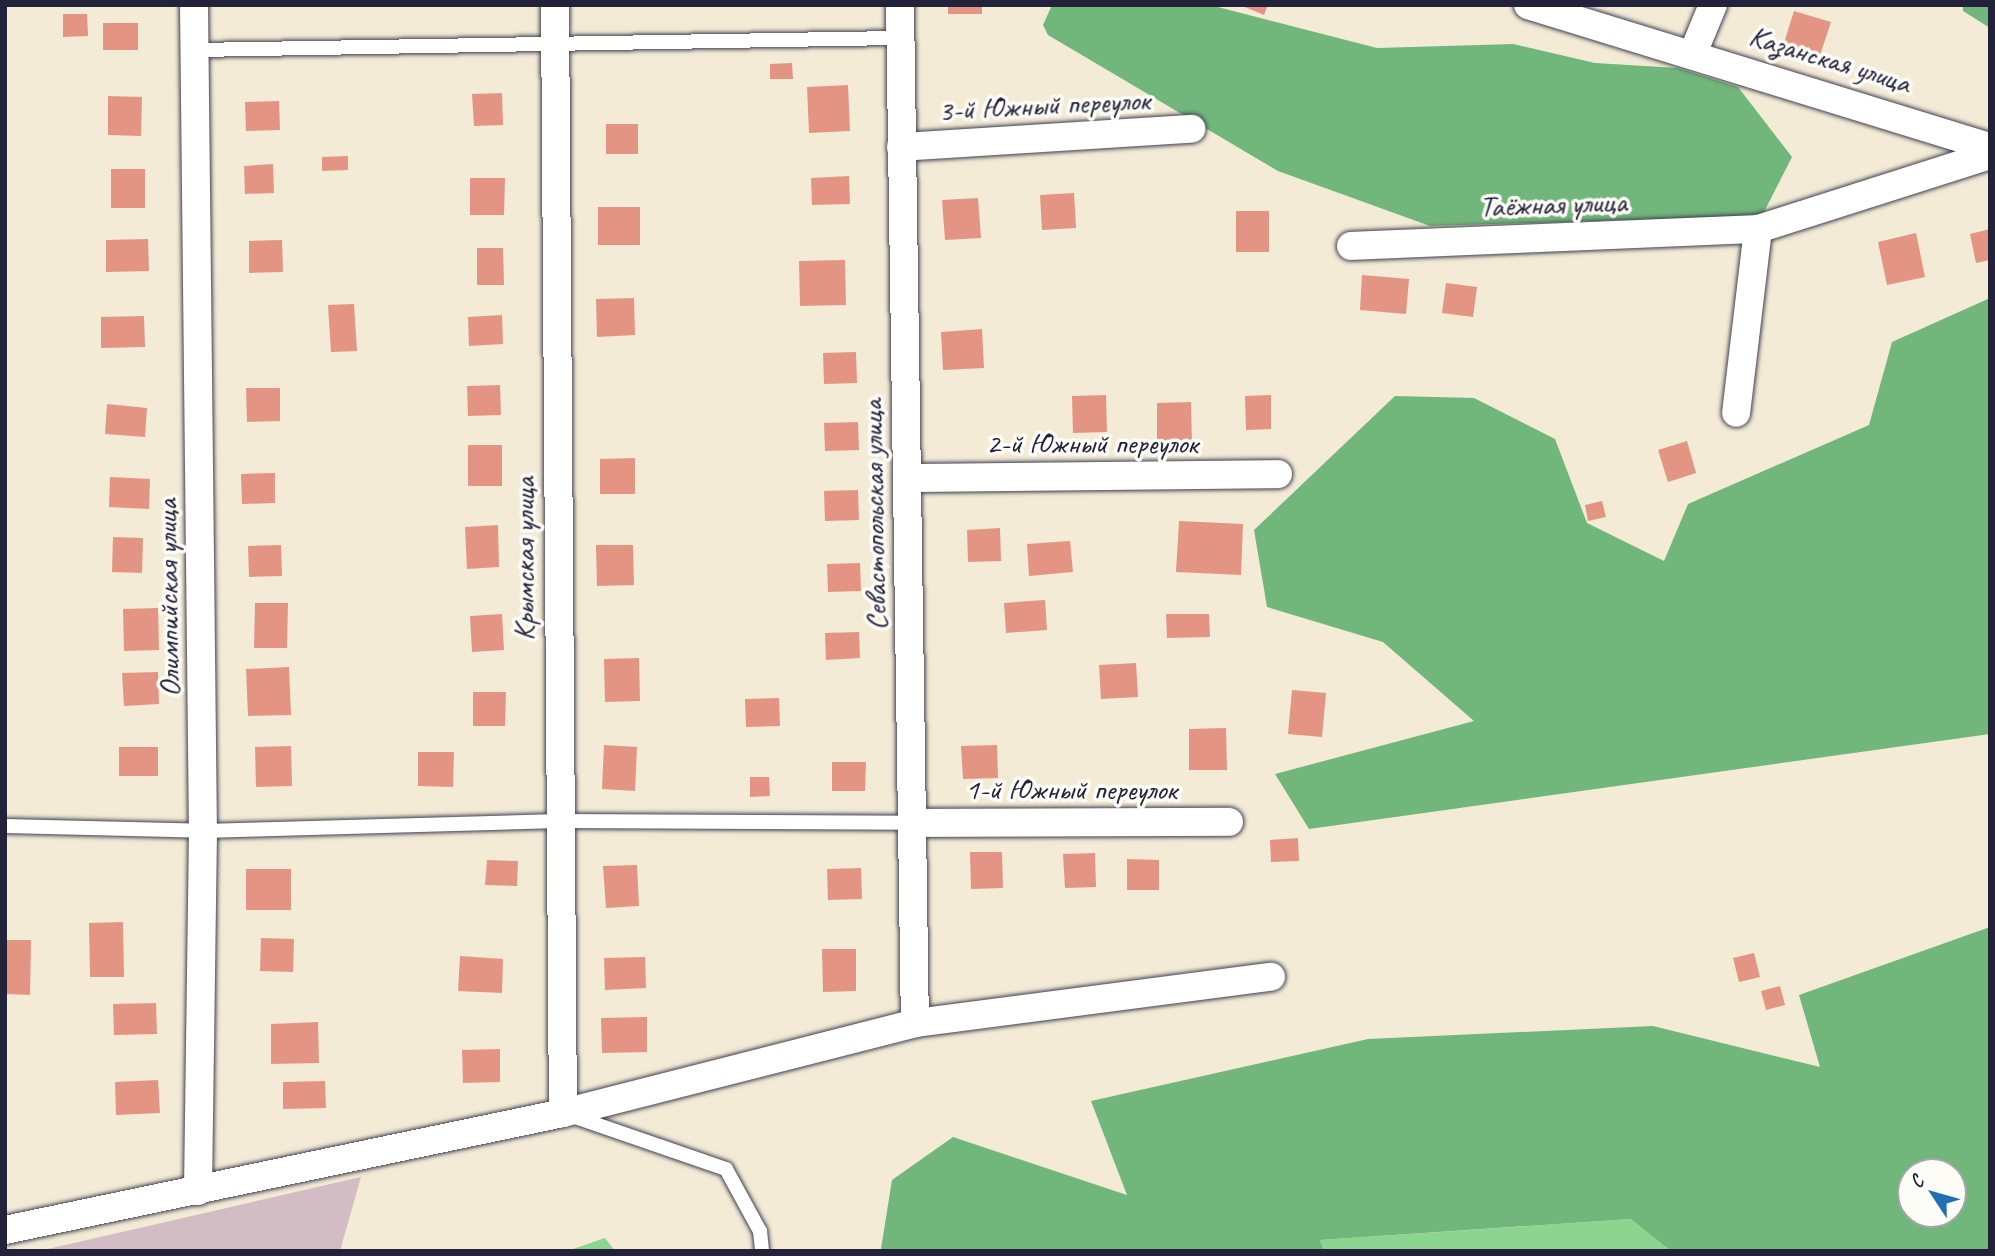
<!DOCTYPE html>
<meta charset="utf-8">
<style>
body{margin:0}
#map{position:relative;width:1995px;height:1256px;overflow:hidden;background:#f3ebd6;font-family:Caveat,sans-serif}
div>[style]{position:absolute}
.industrial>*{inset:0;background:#d2bdc5}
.green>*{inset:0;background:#8cd591}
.forest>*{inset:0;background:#71b67b}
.building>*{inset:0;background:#e49483}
.roads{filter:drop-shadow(0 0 2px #414052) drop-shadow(0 0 2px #414052)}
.service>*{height:14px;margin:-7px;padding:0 7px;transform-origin:7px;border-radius:7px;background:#fff}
.minor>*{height:28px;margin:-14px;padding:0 14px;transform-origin:14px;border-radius:14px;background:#fff}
span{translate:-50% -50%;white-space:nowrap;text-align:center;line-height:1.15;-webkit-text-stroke:7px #fdfcf7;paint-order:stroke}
.street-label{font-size:30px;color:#22223b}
.frame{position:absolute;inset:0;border:7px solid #22223b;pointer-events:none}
.north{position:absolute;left:1897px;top:1158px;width:70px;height:70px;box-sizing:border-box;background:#fdfcf7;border:2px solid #a5a5ac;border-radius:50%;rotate:306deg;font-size:19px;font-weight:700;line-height:28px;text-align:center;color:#22223b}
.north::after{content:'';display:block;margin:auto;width:24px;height:32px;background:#1f6fb2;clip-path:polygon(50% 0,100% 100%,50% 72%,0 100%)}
</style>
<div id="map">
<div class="industrial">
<div style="clip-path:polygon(361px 1177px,340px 1251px,39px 1251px)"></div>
</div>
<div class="green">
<div style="clip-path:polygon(1632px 1219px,1671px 1251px,1324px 1251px,1320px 1240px)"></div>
<div style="clip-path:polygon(605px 1238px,615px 1251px,572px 1251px,573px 1249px)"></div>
</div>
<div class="forest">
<div style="clip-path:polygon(1052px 5px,1210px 5px,1377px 48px,1513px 44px,1595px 63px,1678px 68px,1738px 87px,1792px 157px,1762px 216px,1430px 226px,1278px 171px,1048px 35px,1043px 25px)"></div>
<div style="clip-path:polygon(1963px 5px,1990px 5px,1990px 28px,1963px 11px)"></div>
<div style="clip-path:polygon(1990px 298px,1990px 734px,1309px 829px,1275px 774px,1474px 721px,1383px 642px,1267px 607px,1254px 530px,1395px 396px,1474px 398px,1555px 439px,1587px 523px,1664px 561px,1688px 504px,1869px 425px,1892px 342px)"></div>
<div style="clip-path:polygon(evenodd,1990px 927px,1990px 1251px,1671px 1251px,1631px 1219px,1320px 1240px,1324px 1251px,875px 1251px,881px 1249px,892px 1180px,953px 1137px,1127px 1195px,1091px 1101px,1368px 1039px,1653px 1026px,1820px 1067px,1799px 995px,1990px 927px,1911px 1172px,1953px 1172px,1953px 1214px,1911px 1214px,1911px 1172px)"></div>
</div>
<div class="building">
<div style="clip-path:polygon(948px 5px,982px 5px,982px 14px,948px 14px)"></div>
<div style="clip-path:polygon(1240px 5px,1268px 5px,1264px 15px)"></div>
<div style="clip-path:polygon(1794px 11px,1831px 22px,1820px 55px,1784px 43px)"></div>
<div style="clip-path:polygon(63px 14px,87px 14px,88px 36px,63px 37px)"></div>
<div style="clip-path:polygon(103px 23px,138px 23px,138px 50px,103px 50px)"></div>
<div style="clip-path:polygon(792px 63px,793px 79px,770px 79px,770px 64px)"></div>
<div style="clip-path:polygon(848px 85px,850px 131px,809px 133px,807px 87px)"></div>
<div style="clip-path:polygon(502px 93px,503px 125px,474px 126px,472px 94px)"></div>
<div style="clip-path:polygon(108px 96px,142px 97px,141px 136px,108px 135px)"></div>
<div style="clip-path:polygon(279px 101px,280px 130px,246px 131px,245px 102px)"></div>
<div style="clip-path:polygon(606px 124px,638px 124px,638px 154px,606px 154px)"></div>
<div style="clip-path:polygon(348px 156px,348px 170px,322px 171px,322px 157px)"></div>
<div style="clip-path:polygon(273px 164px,274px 193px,245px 194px,244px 166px)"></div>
<div style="clip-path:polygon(111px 169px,145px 169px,145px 208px,111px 208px)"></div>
<div style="clip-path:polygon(849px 176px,850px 204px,812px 205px,811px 178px)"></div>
<div style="clip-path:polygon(470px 178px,505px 178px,504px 215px,470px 215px)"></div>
<div style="clip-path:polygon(1074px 193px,1076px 228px,1042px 230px,1040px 195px)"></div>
<div style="clip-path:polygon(978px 198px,981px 238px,945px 240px,942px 200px)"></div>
<div style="clip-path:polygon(598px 207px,640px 207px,640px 245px,598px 245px)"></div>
<div style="clip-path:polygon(1236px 211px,1269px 211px,1269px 252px,1236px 252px)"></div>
<div style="clip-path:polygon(1990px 229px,1990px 260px,1976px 263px,1970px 234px)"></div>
<div style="clip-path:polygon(1916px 233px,1925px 277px,1887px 285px,1878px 242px)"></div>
<div style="clip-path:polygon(148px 239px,149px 271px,106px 272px,106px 240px)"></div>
<div style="clip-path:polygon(282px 240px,283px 272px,249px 273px,249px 241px)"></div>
<div style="clip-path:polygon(477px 248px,503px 248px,504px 285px,477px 285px)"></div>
<div style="clip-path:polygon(845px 260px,846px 305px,800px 306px,799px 261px)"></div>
<div style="clip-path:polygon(1362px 275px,1409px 279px,1406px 314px,1360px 310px)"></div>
<div style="clip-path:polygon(1446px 283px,1477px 287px,1473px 317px,1442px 313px)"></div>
<div style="clip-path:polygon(634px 298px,635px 335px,597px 337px,596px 299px)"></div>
<div style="clip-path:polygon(354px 304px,357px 351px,331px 352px,328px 305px)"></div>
<div style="clip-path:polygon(502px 315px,503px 344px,469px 346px,468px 317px)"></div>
<div style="clip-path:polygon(144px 316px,145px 347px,101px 348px,101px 317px)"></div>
<div style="clip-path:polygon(982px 329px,984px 368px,943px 370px,941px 332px)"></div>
<div style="clip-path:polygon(856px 352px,857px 383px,824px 384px,823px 353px)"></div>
<div style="clip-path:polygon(500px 385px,501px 415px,468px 416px,467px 386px)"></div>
<div style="clip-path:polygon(246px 388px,280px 388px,280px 421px,247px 422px)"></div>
<div style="clip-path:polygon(1106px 395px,1107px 432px,1073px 433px,1072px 396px)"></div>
<div style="clip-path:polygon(1271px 395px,1271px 429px,1246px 430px,1245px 396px)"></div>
<div style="clip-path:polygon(1191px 402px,1192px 446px,1157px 446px,1157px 403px)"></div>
<div style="clip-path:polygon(107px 404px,147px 408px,145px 437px,105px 434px)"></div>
<div style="clip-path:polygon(858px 422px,859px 450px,825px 451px,824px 423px)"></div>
<div style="clip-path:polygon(1687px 441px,1696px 473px,1668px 482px,1658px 450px)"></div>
<div style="clip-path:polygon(468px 445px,502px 445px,502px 486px,468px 486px)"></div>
<div style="clip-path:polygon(635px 458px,635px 494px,600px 494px,600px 459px)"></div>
<div style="clip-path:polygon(275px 473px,275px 503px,242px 504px,241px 474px)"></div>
<div style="clip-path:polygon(110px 477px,150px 479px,149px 509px,109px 507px)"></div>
<div style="clip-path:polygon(858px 490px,859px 520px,825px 521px,824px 491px)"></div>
<div style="clip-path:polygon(1602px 501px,1606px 517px,1588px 521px,1585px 505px)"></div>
<div style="clip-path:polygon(1179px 521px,1243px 524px,1241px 575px,1176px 572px)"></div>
<div style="clip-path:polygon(498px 525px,499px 567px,467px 569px,465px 527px)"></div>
<div style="clip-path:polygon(1000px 528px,1001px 561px,968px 562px,967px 530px)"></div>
<div style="clip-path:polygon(113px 537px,143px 538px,142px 573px,112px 572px)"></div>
<div style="clip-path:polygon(1070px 541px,1073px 572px,1029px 576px,1027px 544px)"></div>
<div style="clip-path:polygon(281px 545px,282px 576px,249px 577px,248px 546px)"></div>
<div style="clip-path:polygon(596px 545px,633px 545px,634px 585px,597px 586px)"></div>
<div style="clip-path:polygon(860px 563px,861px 591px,828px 592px,827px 564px)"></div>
<div style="clip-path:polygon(1045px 600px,1047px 630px,1006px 633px,1004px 603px)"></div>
<div style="clip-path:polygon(255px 603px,288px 603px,287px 648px,254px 648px)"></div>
<div style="clip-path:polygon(158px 608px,159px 650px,124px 651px,123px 609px)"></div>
<div style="clip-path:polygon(502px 614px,504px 650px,472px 652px,470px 616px)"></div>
<div style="clip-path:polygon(1166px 614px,1209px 614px,1210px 637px,1167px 638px)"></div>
<div style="clip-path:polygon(859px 632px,860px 658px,826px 660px,825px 633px)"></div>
<div style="clip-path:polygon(639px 658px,640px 701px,605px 702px,604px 659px)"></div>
<div style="clip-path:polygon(1136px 663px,1138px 697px,1101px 699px,1099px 665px)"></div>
<div style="clip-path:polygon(289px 667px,291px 715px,248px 716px,246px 669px)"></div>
<div style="clip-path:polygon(158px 672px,159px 704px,124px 706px,122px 673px)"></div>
<div style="clip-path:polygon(1292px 690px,1326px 693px,1322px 737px,1288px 734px)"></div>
<div style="clip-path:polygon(473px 692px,506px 692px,505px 726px,473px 726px)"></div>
<div style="clip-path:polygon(779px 698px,780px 726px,746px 727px,745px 699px)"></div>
<div style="clip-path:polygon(1226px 728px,1227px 770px,1189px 770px,1189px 729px)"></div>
<div style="clip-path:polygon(604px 745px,637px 747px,635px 791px,602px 789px)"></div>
<div style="clip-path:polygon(997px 745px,998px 778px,963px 779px,961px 746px)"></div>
<div style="clip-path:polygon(291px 746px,292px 786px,256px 787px,255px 747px)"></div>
<div style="clip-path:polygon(119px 747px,158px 747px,158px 776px,119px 776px)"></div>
<div style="clip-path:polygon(418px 752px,454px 752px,453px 787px,418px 786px)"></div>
<div style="clip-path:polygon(832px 762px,866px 762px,865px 791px,832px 791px)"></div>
<div style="clip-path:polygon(750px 777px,769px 777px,770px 796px,750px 797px)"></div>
<div style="clip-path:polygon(1298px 838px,1299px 861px,1271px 862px,1270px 840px)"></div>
<div style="clip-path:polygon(970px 852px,1002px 852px,1003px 888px,971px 889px)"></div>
<div style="clip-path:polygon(1095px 853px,1096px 887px,1065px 888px,1063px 854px)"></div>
<div style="clip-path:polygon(1127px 859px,1159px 860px,1159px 890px,1127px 890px)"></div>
<div style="clip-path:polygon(487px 860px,518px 861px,517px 886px,485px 885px)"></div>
<div style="clip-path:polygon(637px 865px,639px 906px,606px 908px,603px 866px)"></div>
<div style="clip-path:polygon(861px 868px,862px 899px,828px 900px,827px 869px)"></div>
<div style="clip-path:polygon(246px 869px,291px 869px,291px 910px,246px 910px)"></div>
<div style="clip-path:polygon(123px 922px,124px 977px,90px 977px,89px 923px)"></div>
<div style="clip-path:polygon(261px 938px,294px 939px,293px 972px,260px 971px)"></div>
<div style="clip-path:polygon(5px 940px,31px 940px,30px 995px,5px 994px)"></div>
<div style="clip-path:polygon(822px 949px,856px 949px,856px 991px,823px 992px)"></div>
<div style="clip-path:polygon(1754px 953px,1760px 977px,1739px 982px,1733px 958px)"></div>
<div style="clip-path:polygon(460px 956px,503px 959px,502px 993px,458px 991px)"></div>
<div style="clip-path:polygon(645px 957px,646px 988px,605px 990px,604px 958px)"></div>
<div style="clip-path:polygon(1780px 986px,1785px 1005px,1766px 1010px,1761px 991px)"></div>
<div style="clip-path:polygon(156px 1003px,157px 1034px,114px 1035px,113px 1004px)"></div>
<div style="clip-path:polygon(647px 1017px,647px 1052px,602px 1053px,601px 1018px)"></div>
<div style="clip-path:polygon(318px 1022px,319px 1063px,271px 1064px,271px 1024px)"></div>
<div style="clip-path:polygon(500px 1049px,500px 1082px,463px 1083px,462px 1050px)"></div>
<div style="clip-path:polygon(158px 1080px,160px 1113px,116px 1115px,115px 1082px)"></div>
<div style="clip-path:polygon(325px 1081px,326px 1108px,283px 1109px,283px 1082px)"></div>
</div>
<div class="roads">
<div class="service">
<div style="left:195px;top:50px;width:705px;rotate:-0.98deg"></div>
<div style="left:5px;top:826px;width:198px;rotate:1.4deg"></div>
<div style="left:203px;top:831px;width:356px;rotate:-1.6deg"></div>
<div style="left:559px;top:821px;width:354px;rotate:0.3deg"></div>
<div style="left:572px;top:1116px;width:163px;rotate:19deg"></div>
<div style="left:726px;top:1169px;width:71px;rotate:61.3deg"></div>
<div style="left:760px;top:1231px;width:20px;rotate:84deg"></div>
</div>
<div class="minor">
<div style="left:194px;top:5px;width:826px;rotate:89.38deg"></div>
<div style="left:203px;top:831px;width:360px;rotate:90.8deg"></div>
<div style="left:555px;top:5px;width:1108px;rotate:89.59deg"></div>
<div style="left:900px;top:5px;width:1018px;rotate:89.16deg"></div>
<div style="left:1528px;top:5px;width:483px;rotate:17.1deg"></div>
<div style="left:1693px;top:53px;width:52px;rotate:-67.4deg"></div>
<div style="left:901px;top:147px;width:291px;rotate:-3.6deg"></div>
<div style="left:1758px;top:229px;width:244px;rotate:-17.7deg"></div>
<div style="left:1351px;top:246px;width:407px;rotate:-2.4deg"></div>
<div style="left:1758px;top:229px;width:185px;rotate:96.8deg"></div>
<div style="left:907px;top:478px;width:371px;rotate:-0.6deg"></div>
<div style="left:913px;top:823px;width:316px;rotate:-0.2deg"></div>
<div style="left:5px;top:1230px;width:570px;rotate:-11.84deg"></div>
<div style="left:563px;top:1113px;width:363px;rotate:-14.3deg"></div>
<div style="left:915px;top:1023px;width:359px;rotate:-7.4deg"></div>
</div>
</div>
<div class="street-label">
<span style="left:1830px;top:59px;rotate:17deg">Казанская улица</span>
<span style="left:1044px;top:105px;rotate:-3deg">3-й Южный переулок</span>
<span style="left:1553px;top:204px;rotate:-2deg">Таёжная улица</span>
<span style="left:1092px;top:443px">2-й Южный переулок</span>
<span style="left:874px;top:515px;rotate:-91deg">Севастопольская улица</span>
<span style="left:524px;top:559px;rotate:-90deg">Крымская улица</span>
<span style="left:168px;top:598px;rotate:-91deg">Олимпийская улица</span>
<span style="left:1071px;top:789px">1-й Южный переулок</span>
</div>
<div class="frame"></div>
<div class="north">С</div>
</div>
